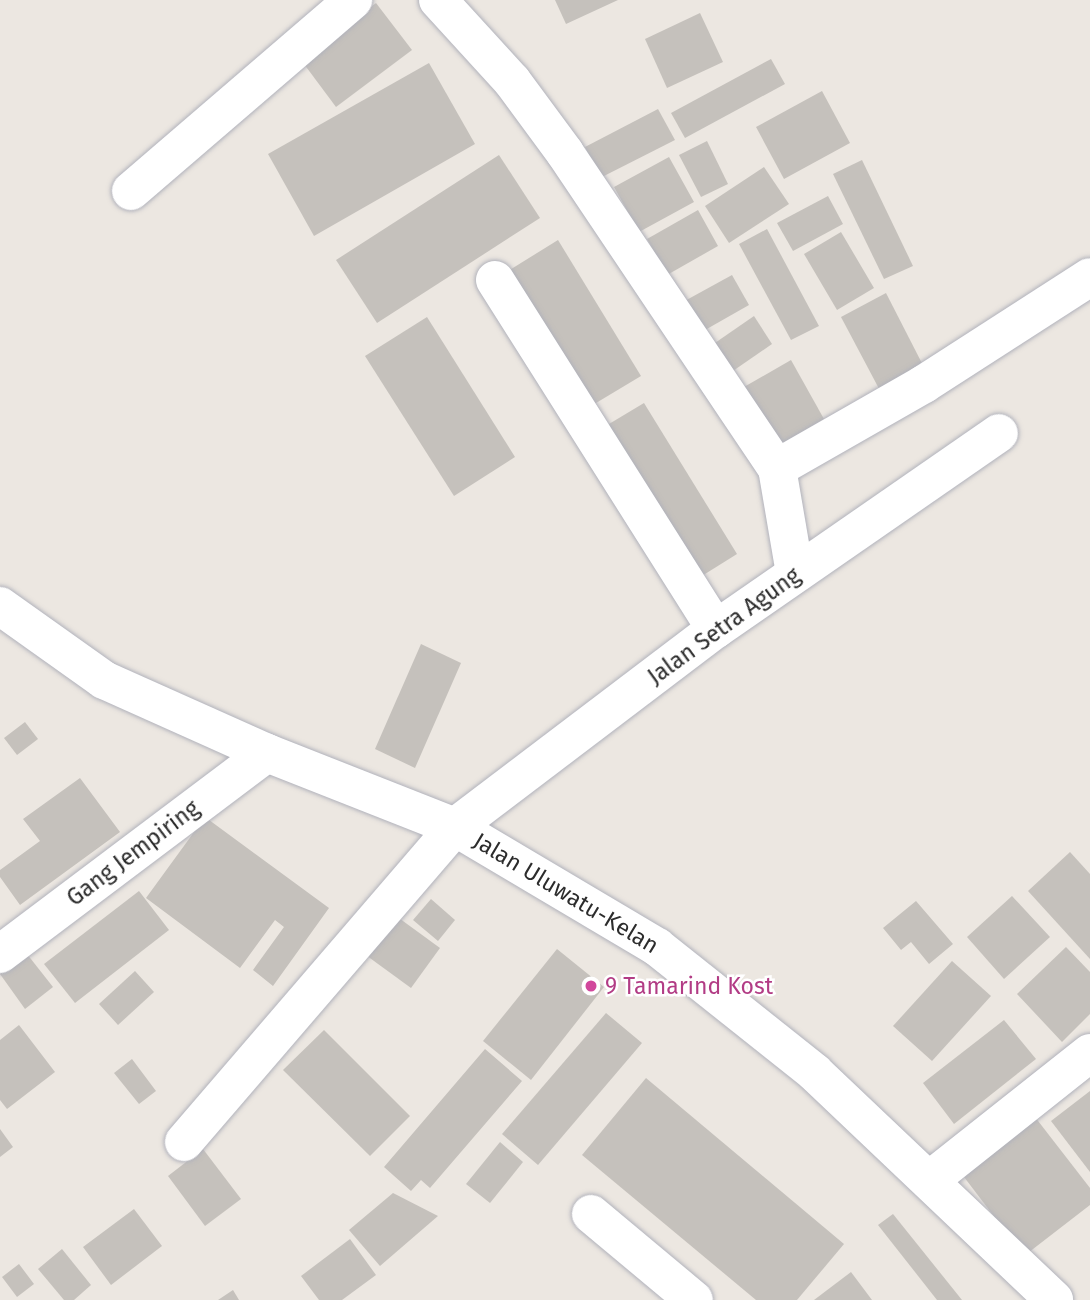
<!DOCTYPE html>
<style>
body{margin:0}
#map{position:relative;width:1090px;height:1300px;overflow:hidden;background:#ece7e1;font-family:"Fira Sans",sans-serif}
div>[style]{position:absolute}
.building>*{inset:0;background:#c5c1bc}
.roads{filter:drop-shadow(0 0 2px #b1b2bb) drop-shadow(0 0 2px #b1b2bb)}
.minor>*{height:38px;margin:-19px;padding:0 19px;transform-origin:19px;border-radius:19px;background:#fff}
.dots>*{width:19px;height:19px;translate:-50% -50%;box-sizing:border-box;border:4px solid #fff;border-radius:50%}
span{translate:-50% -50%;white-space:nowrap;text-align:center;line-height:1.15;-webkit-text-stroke:5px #fff;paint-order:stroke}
.street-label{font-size:23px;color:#2c2c2c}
.hotel-label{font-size:23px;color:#b23c85}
.left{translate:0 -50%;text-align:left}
</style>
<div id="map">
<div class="building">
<div style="clip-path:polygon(555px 0,618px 0,566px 24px)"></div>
<div style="clip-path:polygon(376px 3px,412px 50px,336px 107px,301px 60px)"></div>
<div style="clip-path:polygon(700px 13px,723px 62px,667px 88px,645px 39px)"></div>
<div style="clip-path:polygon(771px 59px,785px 84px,685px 138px,671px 113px)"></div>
<div style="clip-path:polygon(429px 63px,475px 144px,314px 236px,268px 154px)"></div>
<div style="clip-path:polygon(822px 91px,850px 143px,784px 179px,756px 127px)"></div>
<div style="clip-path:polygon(658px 109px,675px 140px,600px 178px,585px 147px)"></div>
<div style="clip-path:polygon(707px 141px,728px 184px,701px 197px,679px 155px)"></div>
<div style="clip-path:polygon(499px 155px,540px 218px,377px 323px,336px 260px)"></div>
<div style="clip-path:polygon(669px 157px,694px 202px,639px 232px,614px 187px)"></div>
<div style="clip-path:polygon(862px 160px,913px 266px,884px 279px,833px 174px)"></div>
<div style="clip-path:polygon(764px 167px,789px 204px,729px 243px,705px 206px)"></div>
<div style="clip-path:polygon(828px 196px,843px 224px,793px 251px,777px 223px)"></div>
<div style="clip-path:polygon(698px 210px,718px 246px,667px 275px,647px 239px)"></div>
<div style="clip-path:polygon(767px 229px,819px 326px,791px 340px,739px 244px)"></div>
<div style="clip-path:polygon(841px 232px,874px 288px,837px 310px,804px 254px)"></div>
<div style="clip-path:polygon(558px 240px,641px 376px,591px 406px,508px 271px)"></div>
<div style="clip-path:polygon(732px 275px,749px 305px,698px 334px,681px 303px)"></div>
<div style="clip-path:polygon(886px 293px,929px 377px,885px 400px,841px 317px)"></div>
<div style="clip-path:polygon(754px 316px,772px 344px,730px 373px,712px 345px)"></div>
<div style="clip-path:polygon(427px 317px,515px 457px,454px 496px,365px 356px)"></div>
<div style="clip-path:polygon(791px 360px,824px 419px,771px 450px,737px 391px)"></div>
<div style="clip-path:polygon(644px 403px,737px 554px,697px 579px,604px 427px)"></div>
<div style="clip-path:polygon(421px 644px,461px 663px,415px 768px,375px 749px)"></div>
<div style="clip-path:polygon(25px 722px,38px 739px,17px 755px,4px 738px)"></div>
<div style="clip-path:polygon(80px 778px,120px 832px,20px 905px,0 877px,0 870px,40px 841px,23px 819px)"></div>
<div style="clip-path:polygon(205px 817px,329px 908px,273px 986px,253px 970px,284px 927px,275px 920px,240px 968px,146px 898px)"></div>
<div style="clip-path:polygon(1070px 852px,1090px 874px,1090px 959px,1028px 891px)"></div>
<div style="clip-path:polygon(139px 891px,169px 930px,75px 1003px,44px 964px)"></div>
<div style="clip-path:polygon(1012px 896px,1050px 937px,1004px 979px,967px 937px)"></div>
<div style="clip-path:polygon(431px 899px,455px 920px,438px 941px,413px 920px)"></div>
<div style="clip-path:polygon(916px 901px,953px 944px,929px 964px,911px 942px,901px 950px,883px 928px)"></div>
<div style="clip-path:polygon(392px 913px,440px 948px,411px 988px,363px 953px)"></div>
<div style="clip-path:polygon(1066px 947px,1090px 972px,1090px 1014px,1062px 1042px,1017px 994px)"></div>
<div style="clip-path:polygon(557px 949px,604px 987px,531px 1080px,483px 1041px)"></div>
<div style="clip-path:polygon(27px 954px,53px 987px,25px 1009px,0 974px)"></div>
<div style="clip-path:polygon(952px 961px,991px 996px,932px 1061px,893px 1026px)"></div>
<div style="clip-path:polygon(135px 971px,154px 992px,118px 1025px,99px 1004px)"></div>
<div style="clip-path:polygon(606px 1013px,642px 1043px,538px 1165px,502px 1134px)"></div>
<div style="clip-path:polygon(1004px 1020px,1036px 1059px,954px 1124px,923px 1083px)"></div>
<div style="clip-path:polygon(19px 1025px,55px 1072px,7px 1109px,0 1100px,0 1040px)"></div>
<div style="clip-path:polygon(324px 1030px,410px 1116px,370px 1156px,283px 1070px)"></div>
<div style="clip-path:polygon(485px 1049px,522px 1081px,430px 1188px,421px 1180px,411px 1191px,384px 1167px)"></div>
<div style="clip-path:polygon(132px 1059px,156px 1091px,139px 1104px,114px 1073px)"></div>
<div style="clip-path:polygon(646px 1078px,844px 1244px,797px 1300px,756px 1300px,582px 1155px)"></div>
<div style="clip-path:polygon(1090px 1091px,1090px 1172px,1051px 1121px)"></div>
<div style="clip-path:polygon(1035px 1117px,1090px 1188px,1090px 1205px,1024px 1256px,961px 1173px)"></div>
<div style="clip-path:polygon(0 1129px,13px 1147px,0 1157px)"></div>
<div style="clip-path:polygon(500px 1142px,523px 1162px,490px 1203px,466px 1184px)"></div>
<div style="clip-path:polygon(203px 1149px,241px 1199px,205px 1226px,168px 1176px)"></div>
<div style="clip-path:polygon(393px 1193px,438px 1216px,380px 1266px,349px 1230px)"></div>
<div style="clip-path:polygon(134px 1209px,162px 1246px,111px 1285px,83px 1247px)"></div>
<div style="clip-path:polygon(893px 1214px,962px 1300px,937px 1300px,878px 1225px)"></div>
<div style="clip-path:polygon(350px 1239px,376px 1275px,342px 1300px,319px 1300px,301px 1276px)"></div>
<div style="clip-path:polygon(62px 1249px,91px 1285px,74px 1300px,64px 1300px,38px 1269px)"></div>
<div style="clip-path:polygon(19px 1264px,34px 1284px,17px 1297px,2px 1277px)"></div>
<div style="clip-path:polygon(851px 1272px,872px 1300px,814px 1300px)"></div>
<div style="clip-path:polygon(233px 1290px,239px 1300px,218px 1300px)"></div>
</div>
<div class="roads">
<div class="minor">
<div style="left:438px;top:0;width:110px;rotate:47.6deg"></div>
<div style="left:512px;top:81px;width:89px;rotate:53.6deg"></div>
<div style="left:565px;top:153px;width:380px;rotate:56.1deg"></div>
<div style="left:777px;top:468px;width:107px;rotate:80.3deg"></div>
<div style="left:131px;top:191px;width:293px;rotate:-40.7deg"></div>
<div style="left:495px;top:280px;width:413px;rotate:57.7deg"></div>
<div style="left:777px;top:468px;width:169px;rotate:-29.7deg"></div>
<div style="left:924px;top:384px;width:197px;rotate:-32.8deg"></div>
<div style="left:0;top:606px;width:128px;rotate:35.4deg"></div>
<div style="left:104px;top:680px;width:179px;rotate:24.1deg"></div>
<div style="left:267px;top:753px;width:202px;rotate:21.5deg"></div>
<div style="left:455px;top:827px;width:235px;rotate:30.7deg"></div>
<div style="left:657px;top:947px;width:201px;rotate:38.5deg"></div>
<div style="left:814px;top:1072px;width:331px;rotate:43.5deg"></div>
<div style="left:0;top:954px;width:334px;rotate:-37deg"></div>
<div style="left:184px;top:1142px;width:416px;rotate:-49.3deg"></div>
<div style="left:455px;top:827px;width:328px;rotate:-37.2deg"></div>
<div style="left:716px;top:629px;width:344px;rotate:-34.7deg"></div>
<div style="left:931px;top:1179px;width:203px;rotate:-38.4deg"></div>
<div style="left:591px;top:1214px;width:134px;rotate:39.9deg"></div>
</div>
</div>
<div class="dots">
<div style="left:591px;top:986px;background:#d1479c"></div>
</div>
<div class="street-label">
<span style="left:724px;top:626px;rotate:-36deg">Jalan Setra Agung</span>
<span style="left:133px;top:853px;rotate:-37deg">Gang Jempiring</span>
<span style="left:566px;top:893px;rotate:31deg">Jalan Uluwatu-Kelan</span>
</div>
<div class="hotel-label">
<span class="left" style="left:605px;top:986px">9 Tamarind Kost</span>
</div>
</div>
